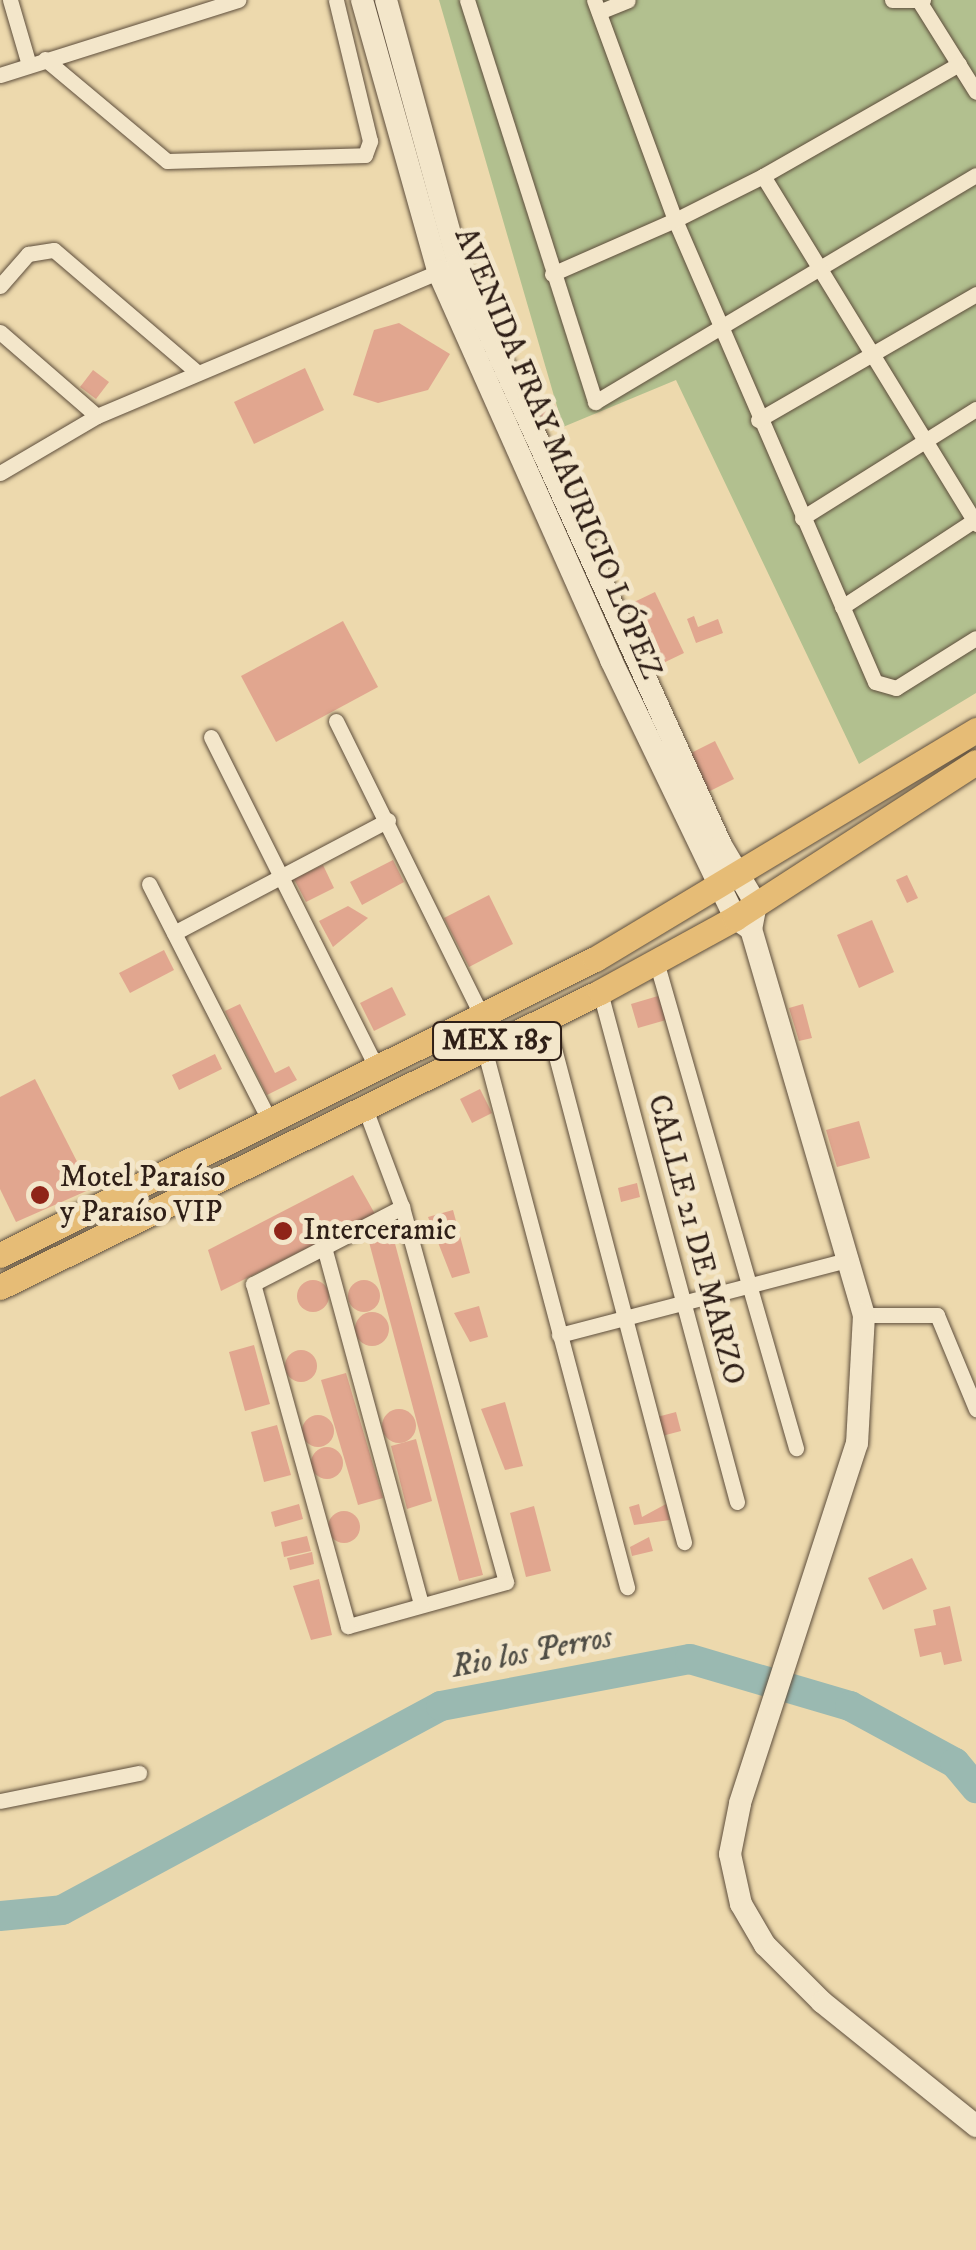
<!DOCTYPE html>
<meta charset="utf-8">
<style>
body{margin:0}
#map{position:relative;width:976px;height:2250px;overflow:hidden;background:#edd9ad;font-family:"IM FELL DW Pica",serif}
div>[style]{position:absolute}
.green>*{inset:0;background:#b2c08f}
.river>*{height:30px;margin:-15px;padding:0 15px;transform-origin:15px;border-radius:15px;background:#9ab9b1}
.building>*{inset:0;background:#e1a68f}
.round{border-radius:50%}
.roads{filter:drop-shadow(0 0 2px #5e4e3c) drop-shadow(0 0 2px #5e4e3c)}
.street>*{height:15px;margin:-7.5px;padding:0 7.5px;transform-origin:7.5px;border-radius:7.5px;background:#f3e6ca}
.secondary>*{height:22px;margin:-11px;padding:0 11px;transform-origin:11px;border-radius:11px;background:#f3e6ca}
.primary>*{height:25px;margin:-12.5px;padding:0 12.5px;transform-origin:12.5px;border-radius:12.5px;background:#e6bc76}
.dots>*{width:28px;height:28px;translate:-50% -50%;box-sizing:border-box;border:5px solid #f3e6ca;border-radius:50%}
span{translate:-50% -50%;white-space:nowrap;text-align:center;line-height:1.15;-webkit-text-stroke:10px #f3e6ca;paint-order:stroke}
.shield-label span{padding:2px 8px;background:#f3e6ca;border:2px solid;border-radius:8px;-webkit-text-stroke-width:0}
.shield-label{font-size:28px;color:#2f1f17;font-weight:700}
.street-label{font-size:30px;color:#2f1f17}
.poi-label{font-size:30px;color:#2f1f17}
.left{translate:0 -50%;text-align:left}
.water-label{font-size:32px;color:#4f4d45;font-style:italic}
</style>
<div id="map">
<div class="green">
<div style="clip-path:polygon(439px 0,976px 0,976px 693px,859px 764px,676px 380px,563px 427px)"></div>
</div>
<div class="river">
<div style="left:0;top:1916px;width:62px;rotate:-5.5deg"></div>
<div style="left:62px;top:1910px;width:430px;rotate:-28.3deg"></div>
<div style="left:441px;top:1706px;width:253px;rotate:-10.7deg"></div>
<div style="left:690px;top:1659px;width:167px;rotate:16.4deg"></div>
<div style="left:850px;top:1706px;width:119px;rotate:28.5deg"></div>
<div style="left:955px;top:1763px;width:33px;rotate:50deg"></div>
</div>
<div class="building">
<div style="clip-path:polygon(399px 323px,450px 354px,428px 390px,378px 403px,353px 395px,374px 330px)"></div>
<div style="clip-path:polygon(305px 368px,324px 410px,254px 444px,234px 402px)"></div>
<div style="clip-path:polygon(93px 370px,109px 382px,96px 399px,80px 387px)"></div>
<div style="clip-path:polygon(551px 396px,560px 416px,542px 424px,533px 405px)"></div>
<div style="clip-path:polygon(655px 592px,684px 653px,659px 665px,630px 604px)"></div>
<div style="clip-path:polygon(694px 616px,698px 627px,718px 619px,723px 633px,696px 643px,687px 619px)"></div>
<div style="clip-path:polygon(343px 621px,378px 687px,276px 742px,241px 676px)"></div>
<div style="clip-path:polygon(715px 741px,734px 779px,708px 792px,689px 754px)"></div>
<div style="clip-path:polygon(393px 860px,404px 882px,362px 905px,350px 882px)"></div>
<div style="clip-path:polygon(323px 865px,334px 888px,306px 902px,294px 879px)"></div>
<div style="clip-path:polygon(907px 875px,918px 898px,907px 903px,896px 880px)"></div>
<div style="clip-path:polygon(489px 895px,513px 944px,469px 967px,444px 918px)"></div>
<div style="clip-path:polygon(348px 906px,368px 918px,333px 947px,319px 921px)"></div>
<div style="clip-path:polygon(872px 920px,894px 972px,859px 988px,837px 935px)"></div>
<div style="clip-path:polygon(164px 950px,174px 970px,130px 993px,119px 973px)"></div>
<div style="clip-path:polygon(392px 987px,406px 1015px,374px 1031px,360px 1003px)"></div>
<div style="clip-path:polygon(658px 996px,666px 1020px,638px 1028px,631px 1004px)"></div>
<div style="clip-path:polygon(240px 1004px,275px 1073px,289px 1066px,297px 1080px,267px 1095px,225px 1011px)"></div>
<div style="clip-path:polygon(803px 1004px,812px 1038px,799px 1041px,789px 1008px)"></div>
<div style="clip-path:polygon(215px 1054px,222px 1069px,179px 1090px,172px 1075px)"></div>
<div style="clip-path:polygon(35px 1079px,91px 1189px,16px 1222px,0 1189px,0 1097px)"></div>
<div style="clip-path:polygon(480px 1089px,492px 1113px,472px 1123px,460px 1099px)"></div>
<div style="clip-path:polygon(859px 1121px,870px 1158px,837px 1167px,826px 1130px)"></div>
<div style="clip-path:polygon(353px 1175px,375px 1214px,221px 1291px,208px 1250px)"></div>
<div style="clip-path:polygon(637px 1183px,640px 1197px,621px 1202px,618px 1188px)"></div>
<div style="clip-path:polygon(453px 1210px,470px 1273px,452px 1278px,428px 1217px)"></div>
<div style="clip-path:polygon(393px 1236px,483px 1575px,459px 1581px,369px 1242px)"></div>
<div class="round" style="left:297px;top:1280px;width:32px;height:32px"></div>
<div class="round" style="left:348px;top:1280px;width:32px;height:32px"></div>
<div style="clip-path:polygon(479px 1306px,488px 1337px,470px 1342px,454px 1313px)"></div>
<div class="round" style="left:355px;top:1312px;width:34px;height:34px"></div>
<div style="clip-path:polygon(254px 1345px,270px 1404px,245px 1411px,229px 1352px)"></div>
<div class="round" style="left:285px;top:1350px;width:32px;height:32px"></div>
<div style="clip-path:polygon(346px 1373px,383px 1498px,358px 1505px,321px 1380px)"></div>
<div style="clip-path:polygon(505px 1402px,523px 1466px,505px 1470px,481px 1409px)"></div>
<div class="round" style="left:382px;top:1409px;width:34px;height:34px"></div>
<div style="clip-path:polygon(676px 1412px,681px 1431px,662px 1436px,657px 1417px)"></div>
<div class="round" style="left:302px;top:1415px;width:32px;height:32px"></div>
<div style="clip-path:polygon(277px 1425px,291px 1475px,264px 1482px,251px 1432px)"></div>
<div style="clip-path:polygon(416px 1439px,432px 1501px,407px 1509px,391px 1446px)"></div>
<div class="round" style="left:311px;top:1447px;width:32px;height:32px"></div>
<div style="clip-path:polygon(299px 1504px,303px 1519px,275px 1527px,271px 1512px)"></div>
<div style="clip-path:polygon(639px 1504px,642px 1517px,666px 1504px,670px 1520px,634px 1525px,629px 1507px)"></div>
<div style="clip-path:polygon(534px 1506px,551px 1571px,526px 1577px,510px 1513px)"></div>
<div class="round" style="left:328px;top:1511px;width:32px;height:32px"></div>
<div style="clip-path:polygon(307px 1536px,311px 1551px,284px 1557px,281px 1542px)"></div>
<div style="clip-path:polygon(649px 1537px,653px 1551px,632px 1556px,630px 1547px)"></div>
<div style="clip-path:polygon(312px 1552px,314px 1564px,290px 1570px,287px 1558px)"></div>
<div style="clip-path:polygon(912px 1558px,927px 1589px,883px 1610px,868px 1578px)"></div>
<div style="clip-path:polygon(319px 1579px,332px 1635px,311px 1640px,293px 1586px)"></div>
<div style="clip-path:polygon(950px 1606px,962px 1661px,944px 1665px,941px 1652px,920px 1657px,914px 1629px,936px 1625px,933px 1610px)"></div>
</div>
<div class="roads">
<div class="street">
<div style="left:10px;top:0;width:68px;rotate:73.7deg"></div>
<div style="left:467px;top:0;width:422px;rotate:72.3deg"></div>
<div style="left:595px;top:402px;width:443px;rotate:-30.8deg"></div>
<div style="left:892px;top:0;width:31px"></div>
<div style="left:919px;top:1px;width:107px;rotate:57.9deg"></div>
<div style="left:599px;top:12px;width:31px;rotate:-22deg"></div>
<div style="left:45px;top:59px;width:159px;rotate:39.9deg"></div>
<div style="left:167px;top:161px;width:198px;rotate:-1.7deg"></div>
<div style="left:365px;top:155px;width:15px;rotate:-70deg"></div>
<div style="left:370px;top:141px;width:145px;rotate:-103.6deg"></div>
<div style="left:959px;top:64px;width:226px;rotate:150.3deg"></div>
<div style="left:763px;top:176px;width:408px;rotate:58.5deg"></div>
<div style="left:0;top:75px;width:250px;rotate:-17.5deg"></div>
<div style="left:763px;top:176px;width:98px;rotate:153.4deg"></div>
<div style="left:675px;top:220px;width:503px;rotate:66.59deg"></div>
<div style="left:875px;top:682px;width:22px;rotate:16deg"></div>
<div style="left:896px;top:688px;width:94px;rotate:-32deg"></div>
<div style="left:552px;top:274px;width:134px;rotate:-23.7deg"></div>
<div style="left:675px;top:220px;width:234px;rotate:-110.2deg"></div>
<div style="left:0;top:286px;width:43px;rotate:-48.8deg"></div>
<div style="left:28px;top:254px;width:26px;rotate:-9deg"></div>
<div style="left:54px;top:250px;width:188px;rotate:40.5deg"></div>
<div style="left:0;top:332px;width:128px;rotate:40.9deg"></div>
<div style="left:758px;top:420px;width:252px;rotate:-30deg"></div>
<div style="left:0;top:473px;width:113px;rotate:-30.4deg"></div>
<div style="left:97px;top:416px;width:378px;rotate:-22.9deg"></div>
<div style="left:802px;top:518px;width:205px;rotate:-32.1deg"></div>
<div style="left:842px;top:607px;width:160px;rotate:-33.3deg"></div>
<div style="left:336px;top:721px;width:329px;rotate:63.7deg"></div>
<div style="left:211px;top:737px;width:370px;rotate:63.4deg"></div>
<div style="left:149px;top:884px;width:266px;rotate:63deg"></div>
<div style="left:174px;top:933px;width:242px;rotate:-27.8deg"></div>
<div style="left:656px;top:961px;width:507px;rotate:73.96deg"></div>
<div style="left:600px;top:992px;width:528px;rotate:74.96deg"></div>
<div style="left:546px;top:1018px;width:542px;rotate:75.25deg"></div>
<div style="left:484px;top:1048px;width:558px;rotate:75.14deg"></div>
<div style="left:364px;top:1106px;width:108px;rotate:69.4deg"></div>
<div style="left:402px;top:1207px;width:389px;rotate:74.5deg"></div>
<div style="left:506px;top:1582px;width:164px;rotate:164.4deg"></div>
<div style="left:348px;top:1626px;width:355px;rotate:-105.5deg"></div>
<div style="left:253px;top:1284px;width:168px;rotate:-27.3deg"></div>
<div style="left:324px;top:1247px;width:370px;rotate:74.8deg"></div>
<div style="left:864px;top:1315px;width:73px"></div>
<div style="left:937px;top:1315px;width:102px;rotate:67.5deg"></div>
<div style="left:559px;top:1335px;width:301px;rotate:-14.6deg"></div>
<div style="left:0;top:1801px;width:142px;rotate:-11.4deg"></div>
</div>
<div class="secondary">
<div style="left:362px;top:0;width:281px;rotate:74.3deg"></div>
<div style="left:438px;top:271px;width:426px;rotate:66deg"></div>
<div style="left:611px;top:660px;width:286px;rotate:64.3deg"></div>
<div style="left:735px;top:918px;width:16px;rotate:35deg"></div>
<div style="left:386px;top:0;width:274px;rotate:74.7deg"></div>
<div style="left:458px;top:264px;width:638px;rotate:65.65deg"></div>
<div style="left:721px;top:845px;width:69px;rotate:59.3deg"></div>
<div style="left:756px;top:904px;width:25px;rotate:101deg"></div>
<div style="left:751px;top:929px;width:402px;rotate:73.7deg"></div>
<div style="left:864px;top:1315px;width:128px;rotate:93.1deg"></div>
<div style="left:857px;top:1443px;width:379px;rotate:108deg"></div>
<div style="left:740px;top:1804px;width:51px;rotate:101.3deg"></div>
<div style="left:730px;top:1854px;width:51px;rotate:77.6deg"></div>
<div style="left:741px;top:1904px;width:48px;rotate:59.7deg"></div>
<div style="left:765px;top:1945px;width:81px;rotate:45deg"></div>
<div style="left:822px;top:2002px;width:198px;rotate:38.8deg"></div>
</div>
<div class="primary">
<div style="left:0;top:1255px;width:665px;rotate:-26.45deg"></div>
<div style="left:595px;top:959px;width:445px;rotate:-31deg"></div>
<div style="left:0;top:1287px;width:669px;rotate:-26.18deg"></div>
<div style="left:600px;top:992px;width:154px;rotate:-28.7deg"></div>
<div style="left:735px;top:918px;width:287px;rotate:-32.9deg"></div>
</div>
</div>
<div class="dots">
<div style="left:40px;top:1195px;background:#8f2418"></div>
<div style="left:283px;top:1231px;background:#8f2418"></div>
</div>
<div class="shield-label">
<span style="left:497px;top:1041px">MEX 185</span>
</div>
<div class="street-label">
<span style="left:557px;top:454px;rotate:67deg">AVENIDA FRAY MAURICIO LÓPEZ</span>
<span style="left:695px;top:1240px;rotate:75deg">CALLE 21 DE MARZO</span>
</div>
<div class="poi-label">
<span class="left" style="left:60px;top:1195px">Motel Paraíso<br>y Paraíso VIP</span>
<span class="left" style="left:303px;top:1231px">Interceramic</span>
</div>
<div class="water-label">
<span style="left:532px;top:1653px;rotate:-11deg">Rio los Perros</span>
</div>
</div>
